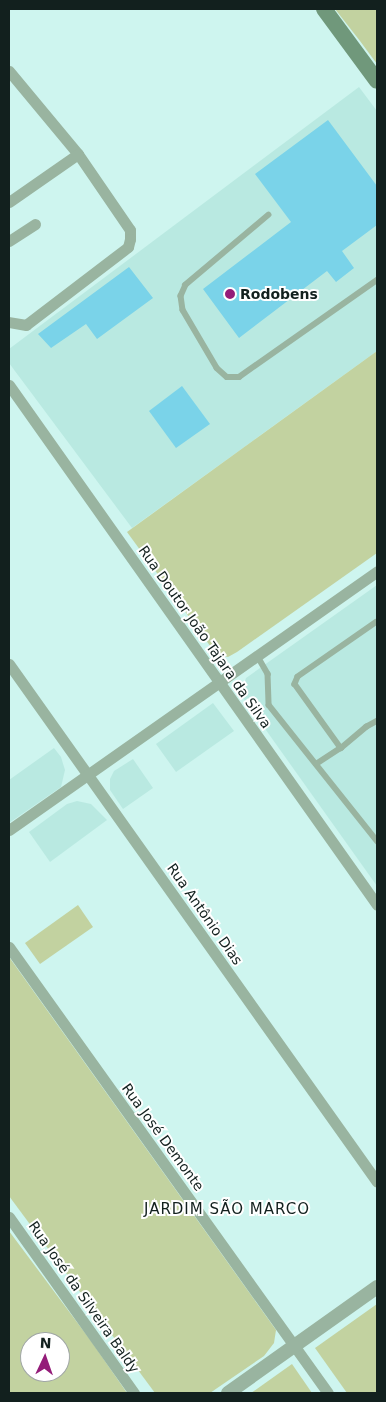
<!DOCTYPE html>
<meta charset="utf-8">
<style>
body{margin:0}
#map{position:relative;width:386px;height:1402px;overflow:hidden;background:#cef5ef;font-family:"DejaVu Sans",sans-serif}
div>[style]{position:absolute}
.built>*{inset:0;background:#b9e9e1}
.green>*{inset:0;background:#c2d2a0}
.building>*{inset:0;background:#7ad3e9}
.service>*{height:5.5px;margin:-2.75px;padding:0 2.75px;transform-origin:2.75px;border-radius:2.75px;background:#99b4a0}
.minor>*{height:11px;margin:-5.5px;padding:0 5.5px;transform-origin:5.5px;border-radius:5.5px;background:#99b4a0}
.tertiary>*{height:14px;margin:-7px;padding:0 7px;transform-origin:7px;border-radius:7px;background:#99b4a0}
.secondary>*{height:16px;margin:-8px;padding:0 8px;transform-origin:8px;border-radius:8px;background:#70987b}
.dots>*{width:14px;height:14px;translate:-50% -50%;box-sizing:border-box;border:2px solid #fff;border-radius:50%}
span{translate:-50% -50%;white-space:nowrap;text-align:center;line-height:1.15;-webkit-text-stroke:4px #fff;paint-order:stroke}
.poi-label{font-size:14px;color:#12201e;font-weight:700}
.left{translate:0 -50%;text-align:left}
.street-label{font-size:14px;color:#12201e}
.neighbourhood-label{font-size:15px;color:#12201e;letter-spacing:1px}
.frame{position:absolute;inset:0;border:10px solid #12201e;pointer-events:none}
.north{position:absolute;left:20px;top:1332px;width:50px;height:50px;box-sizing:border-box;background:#fff;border:1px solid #a0a6a5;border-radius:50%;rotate:3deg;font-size:14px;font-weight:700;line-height:20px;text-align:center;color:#12201e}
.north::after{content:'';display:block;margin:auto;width:18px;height:22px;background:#941c79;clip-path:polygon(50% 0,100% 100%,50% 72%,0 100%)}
</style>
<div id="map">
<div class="built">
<div style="clip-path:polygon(359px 87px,377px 111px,377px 351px,132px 528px,9px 363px,9px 349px)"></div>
<div style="clip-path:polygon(377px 585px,377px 886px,241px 695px,246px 678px)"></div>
<div style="clip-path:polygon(213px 703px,234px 731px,176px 772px,156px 744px)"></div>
<div style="clip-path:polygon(54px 748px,61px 757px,65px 770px,61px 787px,9px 823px,9px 780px)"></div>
<div style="clip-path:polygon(133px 759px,153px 788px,123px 809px,110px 790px,110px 779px,114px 771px)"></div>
<div style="clip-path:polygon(77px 801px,91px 804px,107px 820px,50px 862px,29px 832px,67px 804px)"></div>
</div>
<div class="green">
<div style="clip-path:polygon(335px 9px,377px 9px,377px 64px,360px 41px)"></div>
<div style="clip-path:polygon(377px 351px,377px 553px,237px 652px,228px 657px,216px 654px,127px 532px)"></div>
<div style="clip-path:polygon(78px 905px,93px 927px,40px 964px,25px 943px)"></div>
<div style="clip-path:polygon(9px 957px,276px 1330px,274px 1343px,264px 1356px,210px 1393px,155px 1393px,9px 1196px)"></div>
<div style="clip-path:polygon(evenodd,9px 1231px,91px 1341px,127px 1393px,9px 1393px,9px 1231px,30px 1342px,60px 1342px,60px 1372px,30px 1372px,30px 1342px)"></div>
<div style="clip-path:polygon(377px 1304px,377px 1393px,347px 1393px,315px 1348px)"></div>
<div style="clip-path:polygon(292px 1364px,312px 1393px,251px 1393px)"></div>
</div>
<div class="building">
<div style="clip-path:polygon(328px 120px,377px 186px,377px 225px,342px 251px,354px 268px,336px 282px,327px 271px,239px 338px,203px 289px,291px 222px,255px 174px)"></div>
<div style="clip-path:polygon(129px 267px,153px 298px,97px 339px,86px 324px,51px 348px,38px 334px)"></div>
<div style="clip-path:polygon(182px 386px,210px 424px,176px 448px,149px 411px)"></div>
</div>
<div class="service">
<div style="left:269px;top:215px;width:109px;rotate:139.9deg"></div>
<div style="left:186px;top:285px;width:12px;rotate:114deg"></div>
<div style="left:181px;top:296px;width:14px;rotate:82deg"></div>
<div style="left:183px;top:310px;width:67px;rotate:59.6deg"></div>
<div style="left:217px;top:368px;width:13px;rotate:42deg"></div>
<div style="left:227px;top:377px;width:12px"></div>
<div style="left:239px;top:377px;width:169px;rotate:-35.1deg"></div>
<div style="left:377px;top:622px;width:96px;rotate:145.2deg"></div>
<div style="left:298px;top:677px;width:8px;rotate:113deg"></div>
<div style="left:295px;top:684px;width:79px;rotate:54.3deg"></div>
<div style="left:341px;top:748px;width:33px;rotate:-40deg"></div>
<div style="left:366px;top:727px;width:13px;rotate:-29deg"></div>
<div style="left:257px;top:655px;width:22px;rotate:60deg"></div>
<div style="left:268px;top:674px;width:31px;rotate:88deg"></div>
<div style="left:269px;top:705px;width:174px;rotate:51.5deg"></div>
<div style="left:316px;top:764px;width:30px;rotate:-33deg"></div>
</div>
<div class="minor">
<div style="left:9px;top:71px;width:108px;rotate:50.3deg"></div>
<div style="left:78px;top:154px;width:92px;rotate:55.6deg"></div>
<div style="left:130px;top:230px;width:9px;rotate:90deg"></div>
<div style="left:130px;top:239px;width:8px;rotate:104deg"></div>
<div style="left:128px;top:247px;width:128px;rotate:142.6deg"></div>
<div style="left:26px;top:325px;width:17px;rotate:-170deg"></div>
<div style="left:9px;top:202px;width:84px;rotate:-34.8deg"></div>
<div style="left:9px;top:241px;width:31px;rotate:-33deg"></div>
<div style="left:9px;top:385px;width:637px;rotate:54.71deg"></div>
<div style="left:9px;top:664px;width:635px;rotate:54.61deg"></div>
<div style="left:9px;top:830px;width:450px;rotate:-35.1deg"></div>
<div style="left:9px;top:947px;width:548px;rotate:54.43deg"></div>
<div style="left:9px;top:1217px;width:216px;rotate:54.6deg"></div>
</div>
<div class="tertiary">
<div style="left:228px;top:1393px;width:183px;rotate:-35.4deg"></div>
</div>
<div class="secondary">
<div style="left:324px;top:9px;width:89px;rotate:53.6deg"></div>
</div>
<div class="dots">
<div style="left:230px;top:294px;background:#941c79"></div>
</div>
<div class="poi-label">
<span class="left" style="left:240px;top:294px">Rodobens</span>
</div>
<div class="street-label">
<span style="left:205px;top:637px;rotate:55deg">Rua Doutor João Tajara da Silva</span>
<span style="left:205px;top:914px;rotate:55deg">Rua Antônio Dias</span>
<span style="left:163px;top:1137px;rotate:54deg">Rua José Demonte</span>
<span style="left:84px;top:1297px;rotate:55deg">Rua José da Silveira Baldy</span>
</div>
<div class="neighbourhood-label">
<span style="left:227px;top:1210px">JARDIM SÃO MARCO</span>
</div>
<div class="frame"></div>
<div class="north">N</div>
</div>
